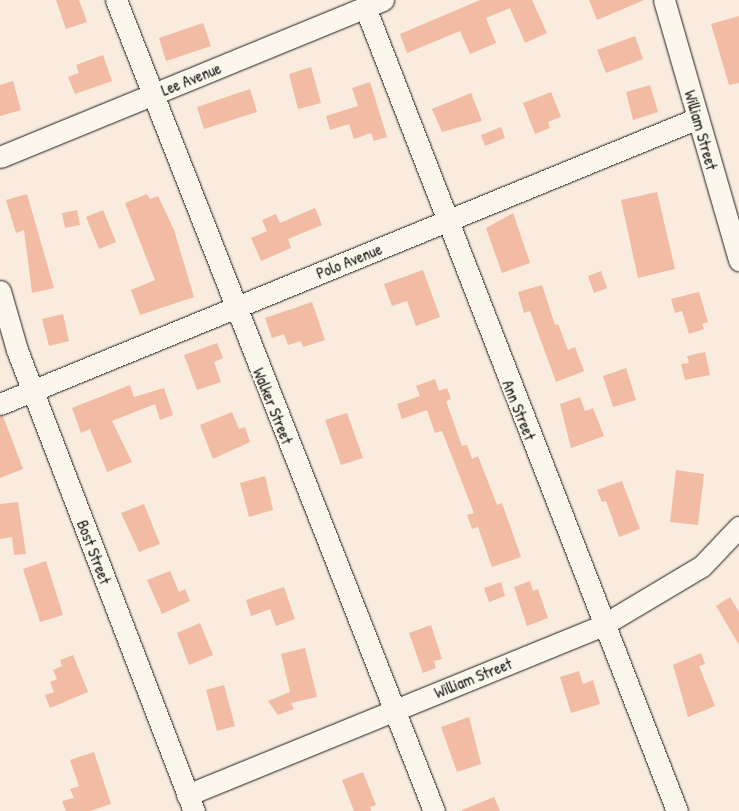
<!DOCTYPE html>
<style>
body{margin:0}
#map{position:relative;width:739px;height:811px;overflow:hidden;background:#f9ebde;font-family:"Patrick Hand",sans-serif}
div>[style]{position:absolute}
.building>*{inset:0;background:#f1bba4}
.roads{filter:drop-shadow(0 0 1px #1c1c1c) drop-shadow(0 0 1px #1c1c1c)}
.minor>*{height:21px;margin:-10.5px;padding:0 10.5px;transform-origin:10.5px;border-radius:10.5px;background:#fbf7ec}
span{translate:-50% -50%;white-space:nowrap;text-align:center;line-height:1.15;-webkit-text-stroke:4.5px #fbf7ec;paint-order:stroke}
.street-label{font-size:16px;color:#1c1c1c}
</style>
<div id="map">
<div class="building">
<div style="clip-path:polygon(56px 0,79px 0,87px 22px,66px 29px)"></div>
<div style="clip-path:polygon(480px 0,532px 0,547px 33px,525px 43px,510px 8px,486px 18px,496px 43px,470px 54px,460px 31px,407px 53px,400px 34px)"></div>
<div style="clip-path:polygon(589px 0,644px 0,597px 20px)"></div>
<div style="clip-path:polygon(739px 16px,739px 83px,729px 85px,711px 24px)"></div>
<div style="clip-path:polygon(203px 23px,211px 46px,166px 61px,159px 38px)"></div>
<div style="clip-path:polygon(635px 36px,643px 59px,606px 73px,597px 50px)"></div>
<div style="clip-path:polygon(103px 55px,112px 81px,75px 94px,68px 77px,79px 73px,76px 65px)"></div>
<div style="clip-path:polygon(311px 67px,321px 103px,298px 109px,289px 74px)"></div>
<div style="clip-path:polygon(13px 81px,21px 110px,0 116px,0 85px)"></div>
<div style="clip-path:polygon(370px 82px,387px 137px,374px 141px,371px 133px,354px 139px,349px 124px,330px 130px,326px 116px,358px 106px,352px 88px)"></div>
<div style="clip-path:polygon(650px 85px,658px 112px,633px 120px,626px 92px)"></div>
<div style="clip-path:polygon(250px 89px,257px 112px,204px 129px,197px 107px)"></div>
<div style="clip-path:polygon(551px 92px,561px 117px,548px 122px,550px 128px,535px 134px,523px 103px)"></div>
<div style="clip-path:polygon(471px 93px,482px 121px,442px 132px,432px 109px)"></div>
<div style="clip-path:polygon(501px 127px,505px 138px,485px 146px,481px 135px)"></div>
<div style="clip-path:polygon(657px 192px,675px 269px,638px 278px,621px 200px)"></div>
<div style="clip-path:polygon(27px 194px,54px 288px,32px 293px,24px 230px,16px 233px,6px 200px)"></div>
<div style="clip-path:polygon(147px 194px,150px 199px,158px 196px,174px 230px,194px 297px,140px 315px,131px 290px,155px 280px,125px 203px)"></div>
<div style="clip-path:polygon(315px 208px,322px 225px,288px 239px,291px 248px,261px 261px,251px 238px,267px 231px,262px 220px,276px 214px,280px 223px)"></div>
<div style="clip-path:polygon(77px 210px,80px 225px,65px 228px,62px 213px)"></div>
<div style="clip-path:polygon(103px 210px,116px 242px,99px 249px,86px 217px)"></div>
<div style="clip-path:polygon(513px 213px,530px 263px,502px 273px,486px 228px)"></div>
<div style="clip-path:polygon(423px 270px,440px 317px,416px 326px,407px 301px,392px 306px,384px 284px)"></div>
<div style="clip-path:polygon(601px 271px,607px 288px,594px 293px,588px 276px)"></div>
<div style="clip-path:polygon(542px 285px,555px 325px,558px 324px,568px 350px,575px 347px,584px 371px,556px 382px,530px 311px,524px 313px,518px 292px)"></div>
<div style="clip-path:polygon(699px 292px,708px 322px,702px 324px,704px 329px,689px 334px,682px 311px,675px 313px,671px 299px)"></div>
<div style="clip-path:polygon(312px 302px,325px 340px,303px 347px,301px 341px,288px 345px,284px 334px,272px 338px,265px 318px)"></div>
<div style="clip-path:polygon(63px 314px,69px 341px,49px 346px,42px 319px)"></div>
<div style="clip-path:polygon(217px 343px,223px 358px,214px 362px,221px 382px,197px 390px,184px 355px)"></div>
<div style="clip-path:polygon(705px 352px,710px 375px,685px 380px,681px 364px,689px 363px,687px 356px)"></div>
<div style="clip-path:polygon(626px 368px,636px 400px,613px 407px,603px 376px)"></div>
<div style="clip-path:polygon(435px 379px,439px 391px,447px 388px,451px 399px,446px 401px,462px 446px,467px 445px,472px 459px,478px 456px,497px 505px,502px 503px,521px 557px,492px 567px,478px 527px,472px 529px,467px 515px,474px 513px,442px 431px,435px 433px,427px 410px,402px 419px,397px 404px,420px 396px,416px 386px)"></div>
<div style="clip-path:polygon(130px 385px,134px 397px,164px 388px,173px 415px,160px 420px,155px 404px,112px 421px,132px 462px,107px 472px,90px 429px,81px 433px,72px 408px)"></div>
<div style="clip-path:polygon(580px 397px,585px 411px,593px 408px,604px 436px,571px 448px,560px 404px)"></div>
<div style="clip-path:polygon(232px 412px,239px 429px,245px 427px,250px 442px,213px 459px,200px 425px)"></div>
<div style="clip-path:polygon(347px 413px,363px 458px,341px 465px,325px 420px)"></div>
<div style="clip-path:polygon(0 416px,3px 416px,23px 469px,0 478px)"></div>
<div style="clip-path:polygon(676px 470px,704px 474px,698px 525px,670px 522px)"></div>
<div style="clip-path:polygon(265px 476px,273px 510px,249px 517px,240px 483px)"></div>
<div style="clip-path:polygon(622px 481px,640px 529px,619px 537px,606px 501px,602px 502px,597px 490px)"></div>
<div style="clip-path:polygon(18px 502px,26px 554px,14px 555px,12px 537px,0 539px,0 504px)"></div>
<div style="clip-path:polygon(144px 504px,160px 544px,139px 552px,121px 513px)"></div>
<div style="clip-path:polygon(46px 561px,63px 615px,40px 622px,23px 569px)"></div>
<div style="clip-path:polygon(170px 571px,179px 592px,185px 589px,190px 601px,162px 614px,147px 580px)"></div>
<div style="clip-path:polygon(530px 581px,533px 591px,538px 589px,548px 618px,527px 626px,514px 587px)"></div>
<div style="clip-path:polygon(501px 582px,505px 596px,489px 602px,484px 588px)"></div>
<div style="clip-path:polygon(284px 587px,295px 619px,276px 626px,270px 609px,251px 616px,246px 600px)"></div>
<div style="clip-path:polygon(730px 597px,739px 612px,739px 645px,716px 606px)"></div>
<div style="clip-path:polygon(200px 623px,213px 655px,189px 665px,177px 633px)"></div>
<div style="clip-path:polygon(431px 625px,442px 659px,434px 661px,436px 668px,423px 673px,409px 633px)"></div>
<div style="clip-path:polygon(305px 648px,317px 697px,291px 703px,294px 709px,278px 715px,268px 701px,290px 692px,281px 654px)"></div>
<div style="clip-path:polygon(701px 653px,705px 664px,699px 666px,715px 706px,688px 717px,673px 665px)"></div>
<div style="clip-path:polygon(73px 655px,88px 692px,50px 708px,45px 695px,54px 692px,50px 682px,57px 679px,53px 670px,62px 666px,60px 660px)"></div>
<div style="clip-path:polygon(579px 671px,583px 684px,593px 680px,600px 704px,571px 713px,560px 677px)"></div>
<div style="clip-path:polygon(224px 685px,235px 726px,217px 731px,206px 690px)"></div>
<div style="clip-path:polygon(469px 717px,481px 764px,457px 772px,441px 727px)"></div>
<div style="clip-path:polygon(94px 752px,111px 804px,90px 811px,66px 811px,62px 801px,74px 798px,70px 789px,79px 786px,70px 760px)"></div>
<div style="clip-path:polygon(363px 772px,376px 805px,370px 807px,371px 811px,354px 811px,342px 780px)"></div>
<div style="clip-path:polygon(494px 797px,500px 811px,462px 811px,462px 810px)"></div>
</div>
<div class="roads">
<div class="minor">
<div style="left:116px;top:0;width:871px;rotate:68.59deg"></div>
<div style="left:664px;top:0;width:271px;rotate:73.9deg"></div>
<div style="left:365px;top:7px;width:862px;rotate:68.79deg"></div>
<div style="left:0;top:157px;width:414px;rotate:-22.3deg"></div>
<div style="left:0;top:291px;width:61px;rotate:73.9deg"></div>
<div style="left:17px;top:350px;width:494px;rotate:69deg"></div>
<div style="left:0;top:404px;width:754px;rotate:-22.28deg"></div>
<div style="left:187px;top:795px;width:449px;rotate:-22.2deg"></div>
<div style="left:603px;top:625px;width:115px;rotate:-30.8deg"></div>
<div style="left:702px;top:566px;width:54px;rotate:-46.5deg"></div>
</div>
</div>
<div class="street-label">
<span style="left:191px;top:79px;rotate:-22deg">Lee Avenue</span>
<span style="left:701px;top:130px;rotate:74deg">William Street</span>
<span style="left:349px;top:261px;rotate:-22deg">Polo Avenue</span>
<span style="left:273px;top:406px;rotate:68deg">Walker Street</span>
<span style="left:519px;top:410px;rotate:68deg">Ann Street</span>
<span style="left:94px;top:552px;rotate:69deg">Bost Street</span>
<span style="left:473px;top:678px;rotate:-22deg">William Street</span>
</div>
</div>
